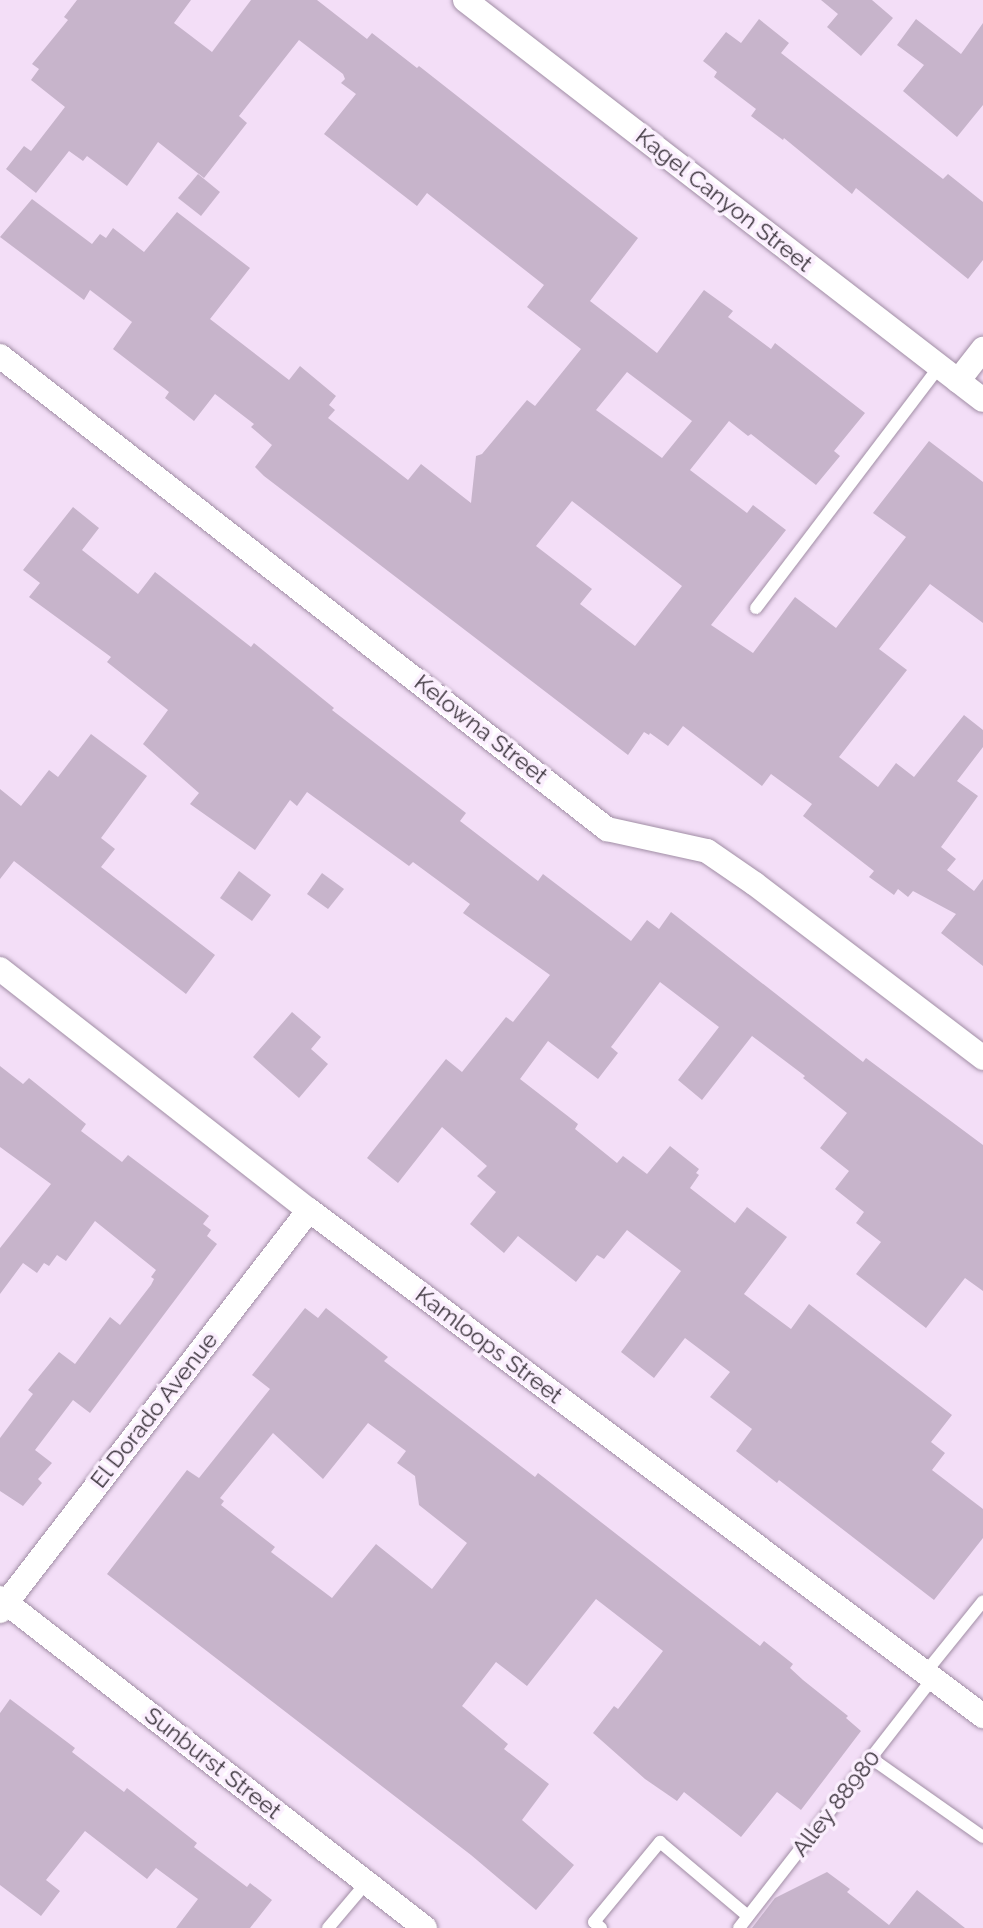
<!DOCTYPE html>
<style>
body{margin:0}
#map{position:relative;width:983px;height:1928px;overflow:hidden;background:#f3def7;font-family:Raleway,sans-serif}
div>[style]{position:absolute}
.building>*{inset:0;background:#c7b4cb}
.roads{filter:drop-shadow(0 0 2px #a18ea5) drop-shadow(0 0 2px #a18ea5)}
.lane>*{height:12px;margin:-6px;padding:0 6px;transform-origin:6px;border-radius:6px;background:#fff}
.street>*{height:24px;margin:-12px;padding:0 12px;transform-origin:12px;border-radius:12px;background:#fff}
span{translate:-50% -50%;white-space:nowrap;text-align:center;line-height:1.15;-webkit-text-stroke:7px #fbeffe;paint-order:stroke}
.street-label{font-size:23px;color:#3d353e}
</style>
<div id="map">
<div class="building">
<div style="clip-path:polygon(evenodd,77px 0,191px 0,174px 23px,212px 52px,251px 0,317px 0,367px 39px,372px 33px,417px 68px,419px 66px,638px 238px,590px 301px,657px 353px,704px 290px,733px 311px,728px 317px,771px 349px,775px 343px,865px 413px,834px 451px,840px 456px,816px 485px,751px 434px,748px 436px,729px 421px,690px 470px,747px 513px,753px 505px,786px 530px,711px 625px,753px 653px,795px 597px,836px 628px,906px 537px,873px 513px,929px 441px,983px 482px,983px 623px,930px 584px,879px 649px,907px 670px,839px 757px,878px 787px,896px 763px,914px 777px,964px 715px,983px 730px,983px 747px,957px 781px,978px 796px,941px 847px,956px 859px,947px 870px,974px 891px,983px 879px,983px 966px,941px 933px,956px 914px,913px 891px,908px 897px,898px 889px,894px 895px,869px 877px,874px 871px,803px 816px,812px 804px,771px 774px,762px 786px,683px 726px,668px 746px,650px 733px,649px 735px,644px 732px,628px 755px,264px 476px,255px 467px,272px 445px,251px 427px,254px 424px,215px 394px,194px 421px,165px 398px,169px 392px,113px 349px,132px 322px,90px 290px,84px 300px,0 237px,32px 199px,92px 244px,100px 234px,106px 238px,113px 228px,144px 252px,177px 212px,250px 268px,210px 319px,289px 380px,300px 366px,336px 396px,329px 405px,335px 410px,328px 418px,408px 480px,421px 464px,471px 503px,476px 456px,482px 454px,527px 400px,535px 406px,581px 349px,527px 307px,544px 285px,427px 193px,417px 206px,324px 134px,356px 94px,341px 83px,345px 79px,343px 74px,299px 40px,239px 116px,247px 123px,204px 178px,158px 142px,127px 186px,87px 156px,83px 161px,69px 151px,36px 193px,6px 169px,24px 146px,31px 151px,65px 107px,31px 80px,39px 69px,32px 64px,68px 20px,64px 17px,77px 0,627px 372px,692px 421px,662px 458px,596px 410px,627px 372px,77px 0,572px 501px,682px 586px,635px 646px,580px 604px,592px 589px,536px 546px,572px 501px)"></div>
<div style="clip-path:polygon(821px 0,872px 0,893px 18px,861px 56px,827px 27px,838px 14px)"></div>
<div style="clip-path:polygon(759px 19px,789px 43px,781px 53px,943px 179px,948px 174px,983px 202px,983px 260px,968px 279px,856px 188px,852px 194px,784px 138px,783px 140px,751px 116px,756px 109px,714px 77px,717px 72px,703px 61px,726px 32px,741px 43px)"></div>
<div style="clip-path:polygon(916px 19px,961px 54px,983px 23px,983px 105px,957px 137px,903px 91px,924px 65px,897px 45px)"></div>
<div style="clip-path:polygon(198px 174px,220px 192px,201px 216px,178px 198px)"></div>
<div style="clip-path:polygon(73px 507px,99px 528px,82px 550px,138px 594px,155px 572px,251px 647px,254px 643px,334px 708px,332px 710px,466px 813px,460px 821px,538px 881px,543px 874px,631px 941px,647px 920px,659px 929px,671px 912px,863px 1062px,866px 1058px,983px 1145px,983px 1291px,965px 1278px,926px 1328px,856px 1274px,881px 1242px,856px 1223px,864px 1212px,835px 1189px,849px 1171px,820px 1148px,847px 1113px,803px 1078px,805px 1076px,752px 1036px,702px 1100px,678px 1080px,719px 1027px,660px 982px,611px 1047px,618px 1053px,598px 1079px,548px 1041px,520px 1079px,578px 1124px,575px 1129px,617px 1163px,623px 1156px,647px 1174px,670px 1146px,699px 1169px,696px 1173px,699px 1175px,690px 1188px,735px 1223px,747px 1207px,787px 1237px,744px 1294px,791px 1329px,809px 1304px,952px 1415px,931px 1442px,945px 1453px,932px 1470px,983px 1509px,983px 1538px,934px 1600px,779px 1480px,777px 1483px,736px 1451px,752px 1429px,710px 1397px,730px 1372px,685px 1338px,654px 1378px,621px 1352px,681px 1271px,627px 1230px,604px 1259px,597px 1255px,576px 1282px,518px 1236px,504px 1253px,470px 1224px,496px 1192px,477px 1176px,487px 1166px,442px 1127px,398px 1183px,367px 1158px,446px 1059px,462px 1072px,506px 1017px,513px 1022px,550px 975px,463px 913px,470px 904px,413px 862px,409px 866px,307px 792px,297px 806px,290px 800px,255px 850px,190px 804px,199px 793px,143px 744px,168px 710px,107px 662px,111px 657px,29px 597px,40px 583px,23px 570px)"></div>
<div style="clip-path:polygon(91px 734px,147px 776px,101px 838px,115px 849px,101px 867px,215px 955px,186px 994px,14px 861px,0 879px,0 789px,21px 806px,49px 770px,58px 777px)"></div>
<div style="clip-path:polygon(239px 871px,271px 895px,252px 921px,220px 898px)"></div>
<div style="clip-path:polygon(322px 873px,344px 889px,328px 909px,307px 894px)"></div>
<div style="clip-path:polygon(292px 1012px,321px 1037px,311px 1049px,328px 1064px,299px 1098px,253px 1057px)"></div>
<div style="clip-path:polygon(0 1066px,23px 1084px,29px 1078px,86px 1124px,81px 1131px,122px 1162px,128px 1155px,209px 1216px,203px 1224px,211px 1230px,207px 1236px,217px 1244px,90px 1413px,73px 1400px,35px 1450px,52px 1463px,38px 1479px,42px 1483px,23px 1506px,0 1491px,0 1438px,33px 1394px,28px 1390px,59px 1352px,75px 1364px,110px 1317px,120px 1325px,151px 1285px,154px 1279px,151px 1277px,156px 1270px,95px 1221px,66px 1261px,57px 1255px,49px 1266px,44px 1263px,37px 1273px,23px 1263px,0 1294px,0 1248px,51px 1184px,0 1147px)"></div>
<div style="clip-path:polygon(evenodd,305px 1308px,318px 1318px,326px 1308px,388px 1357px,384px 1361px,535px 1477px,538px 1473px,760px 1646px,764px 1641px,793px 1664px,790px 1668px,803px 1680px,848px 1716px,846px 1718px,861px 1731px,801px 1810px,777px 1792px,741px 1837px,684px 1792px,677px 1801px,645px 1779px,593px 1733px,614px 1706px,618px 1709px,663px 1651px,596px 1599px,527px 1686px,496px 1662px,462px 1706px,508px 1744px,504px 1749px,549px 1784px,522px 1820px,574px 1865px,536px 1910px,471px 1855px,107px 1574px,187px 1470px,199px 1478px,270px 1389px,252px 1375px,305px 1308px,368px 1423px,406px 1451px,397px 1463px,415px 1476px,419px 1505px,467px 1543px,432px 1589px,376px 1544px,332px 1598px,271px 1552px,275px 1547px,221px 1505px,224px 1501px,220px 1498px,273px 1433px,323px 1479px,368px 1423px)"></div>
<div style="clip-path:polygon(10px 1699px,75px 1748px,72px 1752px,124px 1792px,127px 1788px,197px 1843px,194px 1847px,247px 1887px,250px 1883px,272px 1900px,250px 1928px,176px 1928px,198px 1899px,156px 1868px,147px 1879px,85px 1831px,46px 1880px,60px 1891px,41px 1916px,0 1885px,0 1713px)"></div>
<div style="clip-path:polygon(827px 1872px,850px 1889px,847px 1892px,889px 1925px,917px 1890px,965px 1928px,752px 1928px,775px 1898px)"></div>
</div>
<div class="roads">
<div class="lane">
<div style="left:756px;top:608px;width:303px;rotate:-52.8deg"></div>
<div style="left:925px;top:1673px;width:92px;rotate:-51.1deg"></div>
<div style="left:871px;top:1758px;width:137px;rotate:35.2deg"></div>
<div style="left:328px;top:1928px;width:60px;rotate:-49.7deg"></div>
<div style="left:601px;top:1928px;width:9px;rotate:-139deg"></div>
<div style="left:594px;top:1922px;width:104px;rotate:-50.5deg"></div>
<div style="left:660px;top:1842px;width:115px;rotate:40.1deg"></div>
<div style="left:739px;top:1928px;width:316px;rotate:-52.2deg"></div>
</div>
<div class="street">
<div style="left:465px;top:0;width:654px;rotate:37.68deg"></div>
<div style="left:0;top:356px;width:770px;rotate:37.93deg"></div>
<div style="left:607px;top:829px;width:102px;rotate:12.4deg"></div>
<div style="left:707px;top:851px;width:58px;rotate:34.5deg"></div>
<div style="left:755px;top:884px;width:287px;rotate:37.3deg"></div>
<div style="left:958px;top:381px;width:41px;rotate:-52deg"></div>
<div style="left:0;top:969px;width:392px;rotate:38deg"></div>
<div style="left:309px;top:1210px;width:843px;rotate:36.9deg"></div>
<div style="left:0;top:1598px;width:538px;rotate:37.83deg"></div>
<div style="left:0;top:1611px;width:506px;rotate:-52.38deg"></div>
</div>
</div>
<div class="street-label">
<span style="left:724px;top:200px;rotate:38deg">Kagel Canyon Street</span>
<span style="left:481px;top:729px;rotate:38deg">Kelowna Street</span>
<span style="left:489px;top:1345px;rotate:37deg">Kamloops Street</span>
<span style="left:154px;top:1410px;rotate:-52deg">El Dorado Avenue</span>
<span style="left:213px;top:1763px;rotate:38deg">Sunburst Street</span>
<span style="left:836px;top:1803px;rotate:-52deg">Alley 88980</span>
</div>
</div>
